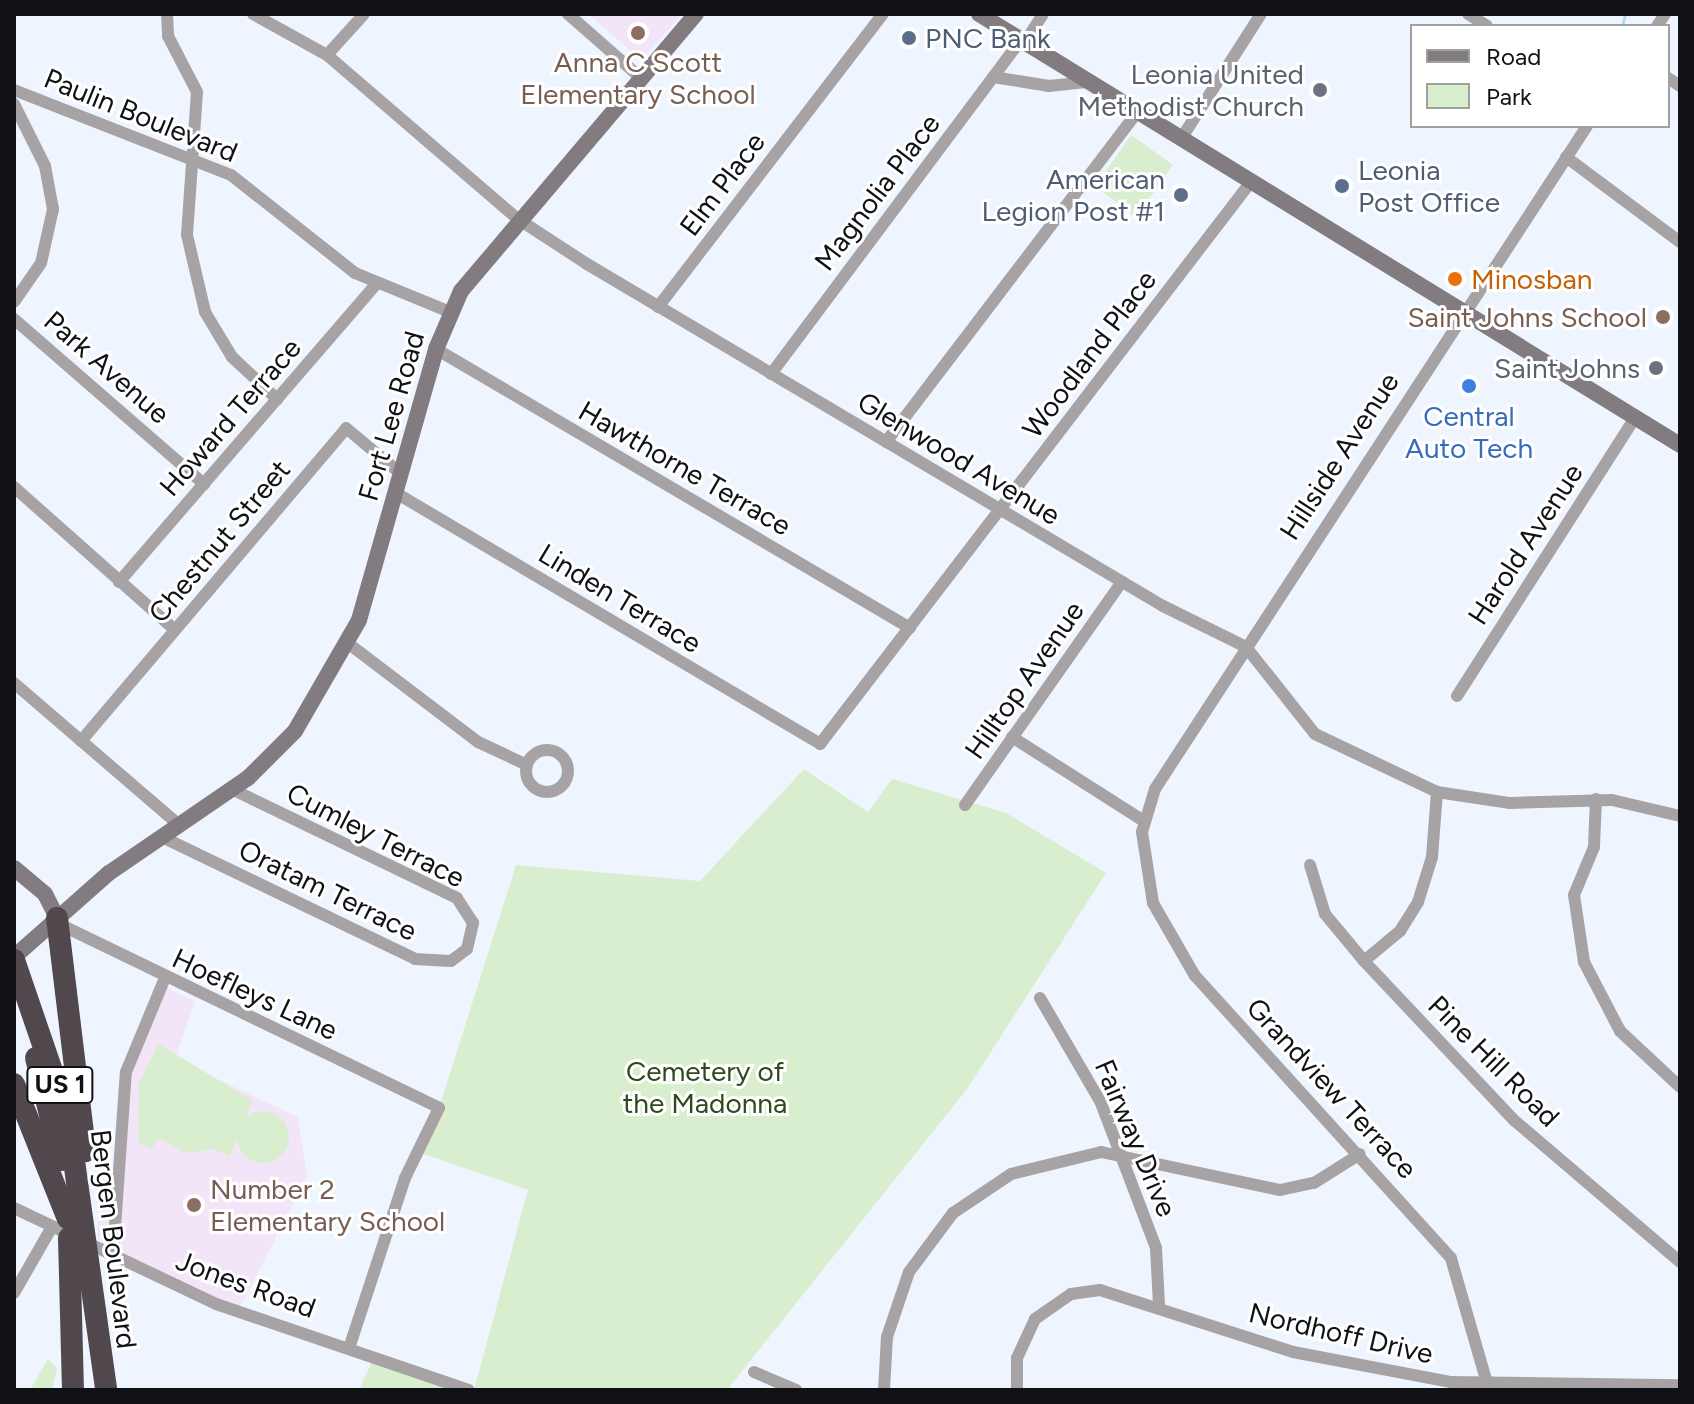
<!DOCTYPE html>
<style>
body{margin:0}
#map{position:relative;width:1694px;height:1404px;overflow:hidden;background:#eff5fe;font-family:Figtree,sans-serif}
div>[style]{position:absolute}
.education>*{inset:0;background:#f3e5f8}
.green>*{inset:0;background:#d9eece}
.round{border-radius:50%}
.stream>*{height:3px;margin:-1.5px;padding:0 1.5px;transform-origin:1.5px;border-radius:1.5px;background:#b6d8f0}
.street>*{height:12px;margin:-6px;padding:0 6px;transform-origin:6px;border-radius:6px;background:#a7a3a5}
.street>.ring{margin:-6px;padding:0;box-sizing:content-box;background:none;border:12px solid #a7a3a5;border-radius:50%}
.secondary>*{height:16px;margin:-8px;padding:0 8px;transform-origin:8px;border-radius:8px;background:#827b7f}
.highway>*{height:22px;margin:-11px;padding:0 11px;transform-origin:11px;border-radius:11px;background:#51484e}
.dots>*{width:22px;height:22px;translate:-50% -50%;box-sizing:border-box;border:4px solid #fff;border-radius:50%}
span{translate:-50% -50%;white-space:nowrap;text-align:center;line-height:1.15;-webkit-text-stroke:6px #fff;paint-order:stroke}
.shield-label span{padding:2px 6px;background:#fff;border:2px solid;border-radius:6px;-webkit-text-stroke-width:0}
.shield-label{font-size:26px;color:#0f1114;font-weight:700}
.service-label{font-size:28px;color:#4e5e75}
.left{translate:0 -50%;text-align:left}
.right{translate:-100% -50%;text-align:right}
.education-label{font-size:28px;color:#785e54}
.worship-label{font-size:28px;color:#5b616d}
.street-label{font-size:28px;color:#0f1114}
.food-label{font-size:28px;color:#c56008}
.shop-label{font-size:28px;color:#366cbe}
.park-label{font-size:28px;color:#2e4a1b}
.frame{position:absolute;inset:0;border:16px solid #0f1114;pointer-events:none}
.legend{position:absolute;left:1410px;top:24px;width:260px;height:104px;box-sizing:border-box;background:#fff;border:2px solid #9fa0a1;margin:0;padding:10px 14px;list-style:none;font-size:24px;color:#0f1114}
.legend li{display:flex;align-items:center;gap:16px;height:40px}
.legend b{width:40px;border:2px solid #9fa0a1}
</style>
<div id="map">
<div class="education">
<div style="clip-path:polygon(588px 14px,682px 14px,641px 60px)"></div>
<div style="clip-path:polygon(158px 984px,195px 1001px,175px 1059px,298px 1117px,307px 1177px,238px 1311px,113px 1256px,97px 1237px,99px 1197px,118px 1162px,123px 1068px)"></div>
</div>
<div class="green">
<div style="clip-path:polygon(1131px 135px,1173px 165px,1136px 217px,1095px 186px)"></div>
<div style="clip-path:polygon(804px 769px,868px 812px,892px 779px,1006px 813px,1106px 873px,967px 1089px,727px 1390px,474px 1390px,528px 1190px,418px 1152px,439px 1108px,516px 865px,700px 881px)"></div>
<div style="clip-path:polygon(159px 1044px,253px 1101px,230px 1156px,214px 1149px,186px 1153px,158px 1138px,152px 1149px,139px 1143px,139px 1082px)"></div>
<div class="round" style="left:237px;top:1111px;width:52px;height:52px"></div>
<div style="clip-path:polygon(376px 1353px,469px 1390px,359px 1390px)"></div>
<div style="clip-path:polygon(48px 1359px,57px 1368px,52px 1390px,30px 1390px)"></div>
</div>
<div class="stream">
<div style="left:1622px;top:26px;width:12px;rotate:-76deg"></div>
</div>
<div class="street">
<div style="left:167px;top:14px;width:22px;rotate:87deg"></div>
<div style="left:168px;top:36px;width:63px;rotate:62.6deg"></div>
<div style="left:197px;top:92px;width:143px;rotate:94deg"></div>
<div style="left:187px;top:235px;width:79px;rotate:76.8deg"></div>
<div style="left:205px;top:312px;width:52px;rotate:59deg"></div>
<div style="left:232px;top:357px;width:62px;rotate:43deg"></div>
<div style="left:253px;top:14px;width:85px;rotate:29deg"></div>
<div style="left:327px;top:55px;width:252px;rotate:40.7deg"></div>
<div style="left:518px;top:219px;width:82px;rotate:33.1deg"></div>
<div style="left:587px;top:264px;width:670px;rotate:30.7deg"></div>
<div style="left:1163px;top:606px;width:93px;rotate:26.3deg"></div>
<div style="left:1246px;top:647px;width:111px;rotate:51.6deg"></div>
<div style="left:1315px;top:734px;width:135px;rotate:25.4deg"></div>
<div style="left:1437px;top:792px;width:74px;rotate:8.6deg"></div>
<div style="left:1510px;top:803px;width:102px;rotate:-1.7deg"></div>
<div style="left:1612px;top:800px;width:70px;rotate:13.2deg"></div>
<div style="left:568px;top:14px;width:97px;rotate:41.2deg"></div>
<div style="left:1468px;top:14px;width:22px;rotate:32deg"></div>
<div style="left:1657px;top:26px;width:14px;rotate:-56deg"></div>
<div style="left:1025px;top:42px;width:33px;rotate:-57deg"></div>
<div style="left:327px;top:55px;width:55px;rotate:-47.9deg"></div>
<div style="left:993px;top:77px;width:57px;rotate:9.1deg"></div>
<div style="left:1049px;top:86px;width:37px;rotate:-6deg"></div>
<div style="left:1668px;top:78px;width:14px;rotate:34deg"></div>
<div style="left:14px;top:90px;width:233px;rotate:21.4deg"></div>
<div style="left:231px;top:175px;width:158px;rotate:38.3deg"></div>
<div style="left:355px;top:273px;width:103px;rotate:22.3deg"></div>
<div style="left:14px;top:104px;width:69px;rotate:63.4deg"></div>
<div style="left:45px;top:166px;width:44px;rotate:79.5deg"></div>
<div style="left:53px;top:209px;width:55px;rotate:102.5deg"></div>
<div style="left:41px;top:263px;width:47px;rotate:124.7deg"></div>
<div style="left:1181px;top:139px;width:148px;rotate:-57.4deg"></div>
<div style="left:1566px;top:157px;width:142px;rotate:36.7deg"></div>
<div style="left:658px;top:307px;width:369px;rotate:-52.5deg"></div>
<div style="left:14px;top:319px;width:252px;rotate:41deg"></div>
<div style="left:436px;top:349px;width:550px;rotate:30.48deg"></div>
<div style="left:771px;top:374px;width:417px;rotate:-53.2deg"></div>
<div style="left:886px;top:442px;width:414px;rotate:-52.7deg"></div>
<div style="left:14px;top:487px;width:215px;rotate:41.6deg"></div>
<div style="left:396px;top:493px;width:493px;rotate:30.6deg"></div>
<div style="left:820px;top:744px;width:707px;rotate:-52.53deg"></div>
<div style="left:119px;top:582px;width:395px;rotate:-49.2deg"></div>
<div style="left:349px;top:644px;width:162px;rotate:37.2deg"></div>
<div style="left:478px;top:742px;width:54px;rotate:25.1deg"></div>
<div style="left:14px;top:683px;width:218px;rotate:40.7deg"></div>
<div style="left:1457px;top:696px;width:330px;rotate:-57.4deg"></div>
<div style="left:1012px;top:737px;width:156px;rotate:32.5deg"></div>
<div style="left:81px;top:741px;width:410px;rotate:-49.7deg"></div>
<div style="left:346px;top:428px;width:72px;rotate:39.9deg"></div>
<div class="ring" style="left:526px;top:750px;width:30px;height:30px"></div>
<div style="left:1596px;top:799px;width:48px;rotate:92.4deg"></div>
<div style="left:1594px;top:847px;width:52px;rotate:112.6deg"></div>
<div style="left:1574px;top:895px;width:68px;rotate:81.5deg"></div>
<div style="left:1584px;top:962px;width:78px;rotate:62.4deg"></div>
<div style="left:1620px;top:1031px;width:82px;rotate:43deg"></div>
<div style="left:965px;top:805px;width:273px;rotate:-54.9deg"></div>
<div style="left:162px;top:837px;width:281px;rotate:25.7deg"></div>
<div style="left:415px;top:959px;width:36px;rotate:3deg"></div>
<div style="left:451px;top:961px;width:20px;rotate:-37deg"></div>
<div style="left:467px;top:949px;width:27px;rotate:-77deg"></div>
<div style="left:473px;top:923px;width:30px;rotate:-123deg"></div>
<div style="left:457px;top:898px;width:250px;rotate:-154.2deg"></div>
<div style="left:1310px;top:865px;width:51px;rotate:73deg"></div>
<div style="left:1325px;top:914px;width:61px;rotate:50.3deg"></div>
<div style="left:1364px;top:961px;width:220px;rotate:46.7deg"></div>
<div style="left:1515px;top:1121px;width:217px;rotate:40.5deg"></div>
<div style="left:59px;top:924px;width:422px;rotate:25.8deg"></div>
<div style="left:439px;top:1108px;width:78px;rotate:115.9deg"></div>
<div style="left:405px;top:1178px;width:176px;rotate:108.2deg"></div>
<div style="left:1364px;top:961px;width:47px;rotate:-39.8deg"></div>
<div style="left:1400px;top:931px;width:34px;rotate:-58deg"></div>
<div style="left:1418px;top:902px;width:47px;rotate:-72.7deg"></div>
<div style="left:1432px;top:857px;width:65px;rotate:-85.6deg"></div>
<div style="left:1040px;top:998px;width:121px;rotate:59.8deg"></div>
<div style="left:1101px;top:1103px;width:155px;rotate:69.2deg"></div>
<div style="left:1156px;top:1248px;width:58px;rotate:87deg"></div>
<div style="left:14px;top:1208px;width:224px;rotate:25.4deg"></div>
<div style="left:216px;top:1304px;width:267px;rotate:18.8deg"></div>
<div style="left:113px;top:1256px;width:184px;rotate:-86deg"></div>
<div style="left:126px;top:1072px;width:102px;rotate:-67.5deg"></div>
<div style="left:14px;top:1293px;width:76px;rotate:-60.1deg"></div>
<div style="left:754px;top:1372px;width:46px;rotate:23.2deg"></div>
<div style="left:884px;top:1390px;width:53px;rotate:-86.8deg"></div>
<div style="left:887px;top:1337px;width:69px;rotate:-71.3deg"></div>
<div style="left:909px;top:1272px;width:74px;rotate:-53.3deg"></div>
<div style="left:953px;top:1213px;width:70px;rotate:-33.9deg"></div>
<div style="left:1011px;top:1174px;width:93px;rotate:-13.7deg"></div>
<div style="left:1101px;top:1152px;width:183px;rotate:12deg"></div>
<div style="left:1280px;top:1190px;width:35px;rotate:-12deg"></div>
<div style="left:1314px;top:1183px;width:54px;rotate:-32.2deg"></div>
<div style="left:1017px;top:1390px;width:32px;rotate:-90deg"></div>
<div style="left:1017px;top:1358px;width:43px;rotate:-65.2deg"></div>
<div style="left:1035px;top:1319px;width:44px;rotate:-34.8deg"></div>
<div style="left:1071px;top:1294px;width:29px;rotate:-8deg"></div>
<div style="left:1100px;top:1290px;width:203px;rotate:17.8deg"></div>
<div style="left:1293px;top:1352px;width:161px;rotate:10.8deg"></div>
<div style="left:1451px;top:1382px;width:229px;rotate:0.8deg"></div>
<div style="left:1489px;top:1390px;width:137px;rotate:-106.1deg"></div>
<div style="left:1451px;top:1258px;width:381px;rotate:-132.2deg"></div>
<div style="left:1195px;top:976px;width:84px;rotate:-119.9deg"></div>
<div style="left:1153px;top:903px;width:72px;rotate:-98.8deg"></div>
<div style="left:1142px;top:832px;width:45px;rotate:-73.2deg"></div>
<div style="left:1155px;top:789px;width:791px;rotate:-56.91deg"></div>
</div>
<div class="secondary">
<div style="left:979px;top:14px;width:823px;rotate:31.58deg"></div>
<div style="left:14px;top:868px;width:40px;rotate:40deg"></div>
<div style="left:45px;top:894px;width:27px;rotate:63deg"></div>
<div style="left:14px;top:957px;width:127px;rotate:-41.5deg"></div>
<div style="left:109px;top:873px;width:168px;rotate:-34.4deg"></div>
<div style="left:248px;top:778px;width:66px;rotate:-45deg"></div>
<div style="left:295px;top:731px;width:128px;rotate:-60deg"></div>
<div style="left:359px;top:620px;width:282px;rotate:-74.1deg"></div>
<div style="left:436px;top:349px;width:63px;rotate:-66.7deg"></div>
<div style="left:461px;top:291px;width:363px;rotate:-49.7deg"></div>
</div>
<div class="highway">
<div style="left:57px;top:918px;width:235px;rotate:83.1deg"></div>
<div style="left:14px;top:960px;width:167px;rotate:71.1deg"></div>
<div style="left:68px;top:1118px;width:275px;rotate:82deg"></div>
<div style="left:36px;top:1058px;width:105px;rotate:76.2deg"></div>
<div style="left:14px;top:1084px;width:145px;rotate:68.2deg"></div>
<div style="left:69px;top:1238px;width:152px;rotate:88.5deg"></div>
</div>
<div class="dots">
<div style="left:638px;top:33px;background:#8d6e63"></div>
<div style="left:909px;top:38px;background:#5c6f8a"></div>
<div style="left:1320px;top:90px;background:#6b7280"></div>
<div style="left:1342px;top:186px;background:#5c6f8a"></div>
<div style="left:1181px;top:195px;background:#5c6f8a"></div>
<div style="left:1455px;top:279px;background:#e8710a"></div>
<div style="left:1663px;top:317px;background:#8d6e63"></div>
<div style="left:1656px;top:368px;background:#6b7280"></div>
<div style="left:1469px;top:386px;background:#3f7fe0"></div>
<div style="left:194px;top:1205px;background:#8d6e63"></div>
</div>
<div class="shield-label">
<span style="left:60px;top:1085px">US 1</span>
</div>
<div class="service-label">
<span class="left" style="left:925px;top:38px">PNC Bank</span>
<span class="left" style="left:1358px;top:186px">Leonia<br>Post Office</span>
<span class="right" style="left:1165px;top:195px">American<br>Legion Post #1</span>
</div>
<div class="education-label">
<span style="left:638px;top:78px">Anna C Scott<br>Elementary School</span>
<span class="right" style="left:1647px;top:317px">Saint Johns School</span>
<span class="left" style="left:210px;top:1205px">Number 2<br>Elementary School</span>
</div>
<div class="worship-label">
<span class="right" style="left:1304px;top:90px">Leonia United<br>Methodist Church</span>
<span class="right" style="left:1640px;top:368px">Saint Johns</span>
</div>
<div class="street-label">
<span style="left:141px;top:115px;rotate:22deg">Paulin Boulevard</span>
<span style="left:722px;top:184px;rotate:-53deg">Elm Place</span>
<span style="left:877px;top:192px;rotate:-53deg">Magnolia Place</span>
<span style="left:1089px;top:354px;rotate:-53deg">Woodland Place</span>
<span style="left:107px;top:367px;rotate:41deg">Park Avenue</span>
<span style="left:391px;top:416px;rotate:-74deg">Fort Lee Road</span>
<span style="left:230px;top:417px;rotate:-49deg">Howard Terrace</span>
<span style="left:1339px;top:456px;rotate:-57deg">Hillside Avenue</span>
<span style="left:959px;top:458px;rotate:31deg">Glenwood Avenue</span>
<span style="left:685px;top:468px;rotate:30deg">Hawthorne Terrace</span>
<span style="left:219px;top:541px;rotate:-50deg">Chestnut Street</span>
<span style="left:1525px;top:544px;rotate:-57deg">Harold Avenue</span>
<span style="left:620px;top:598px;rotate:31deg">Linden Terrace</span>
<span style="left:1024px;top:680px;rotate:-55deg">Hilltop Avenue</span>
<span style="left:376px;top:835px;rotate:27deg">Cumley Terrace</span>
<span style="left:328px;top:890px;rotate:26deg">Oratam Terrace</span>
<span style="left:255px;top:994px;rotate:25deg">Hoefleys Lane</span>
<span style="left:1494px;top:1061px;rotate:45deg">Pine Hill Road</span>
<span style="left:1332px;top:1088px;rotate:47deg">Grandview Terrace</span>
<span style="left:1136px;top:1138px;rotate:67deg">Fairway Drive</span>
<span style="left:114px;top:1239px;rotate:83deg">Bergen Boulevard</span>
<span style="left:246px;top:1284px;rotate:20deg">Jones Road</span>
<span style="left:1341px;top:1333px;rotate:13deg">Nordhoff Drive</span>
</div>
<div class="food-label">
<span class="left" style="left:1471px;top:279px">Minosban</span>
</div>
<div class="shop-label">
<span style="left:1469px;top:432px">Central<br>Auto Tech</span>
</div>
<div class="park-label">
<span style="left:705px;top:1087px">Cemetery of<br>the Madonna</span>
</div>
<div class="frame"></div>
<ul class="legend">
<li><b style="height:10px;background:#827b7f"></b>Road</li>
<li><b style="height:22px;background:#d9eece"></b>Park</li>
</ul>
</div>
